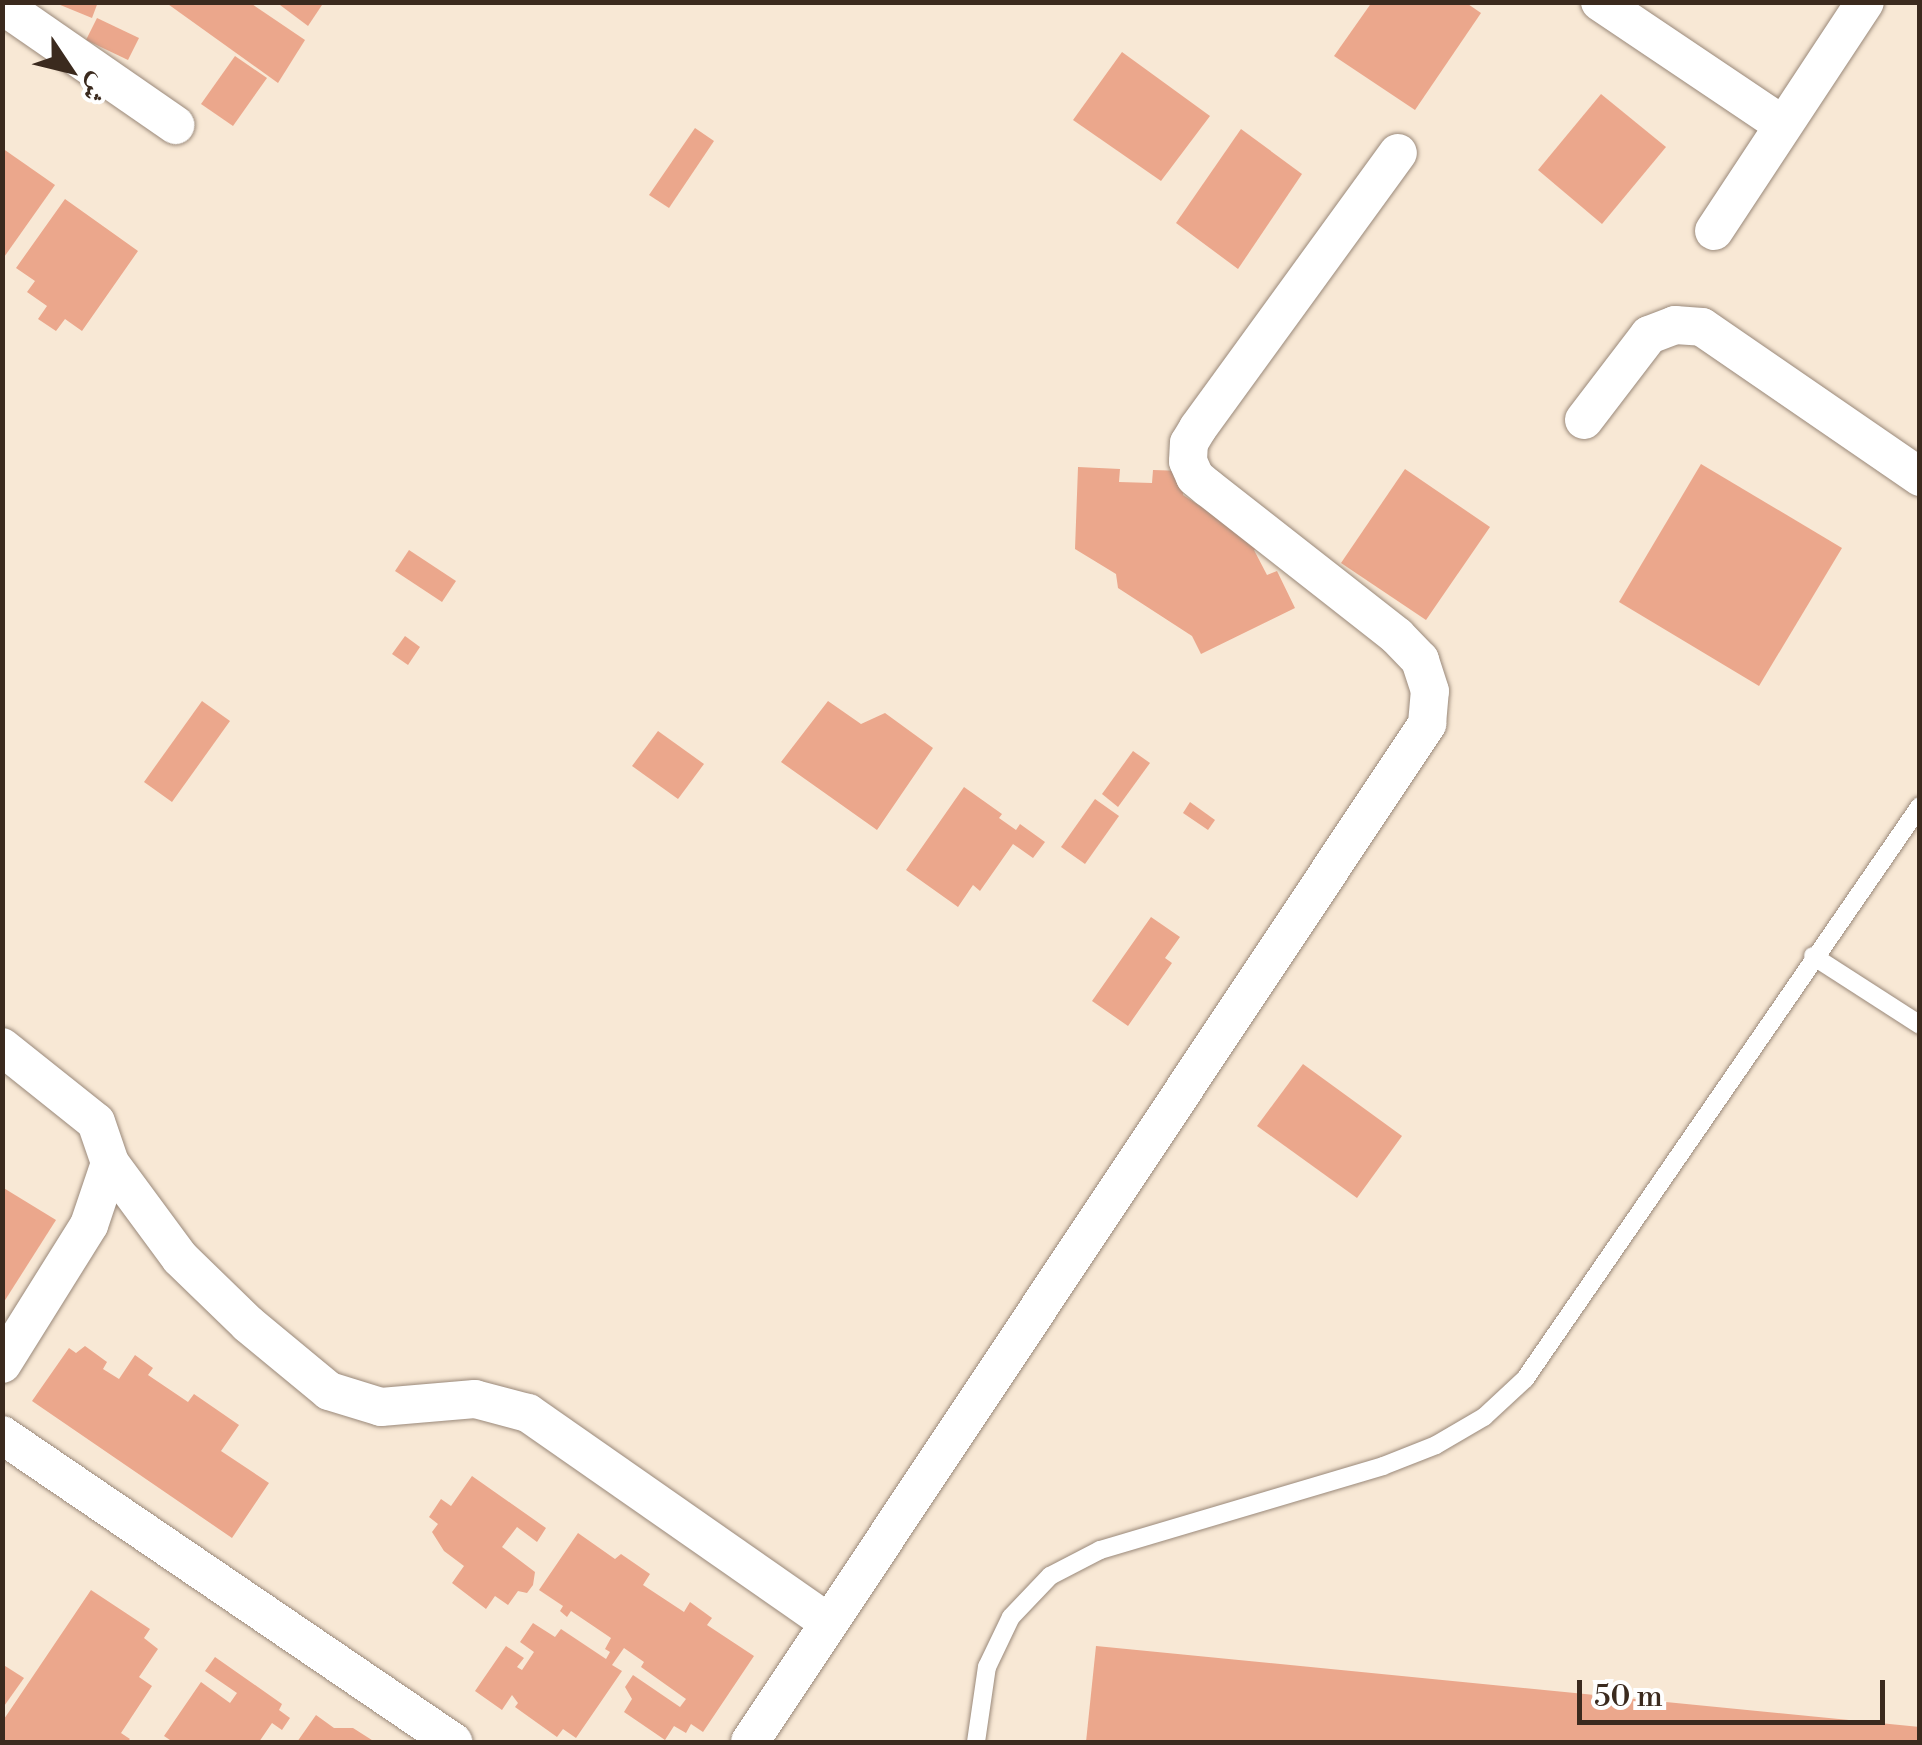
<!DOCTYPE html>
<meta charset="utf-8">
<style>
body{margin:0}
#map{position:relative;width:1922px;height:1745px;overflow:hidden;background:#f8e8d5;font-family:"Libre Bodoni",Amiri,serif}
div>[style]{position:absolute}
.building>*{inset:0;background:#eba78c}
.roads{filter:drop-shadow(0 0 2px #9a897a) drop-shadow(0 0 2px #9a897a)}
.lane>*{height:18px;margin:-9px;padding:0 9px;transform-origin:9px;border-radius:9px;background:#fff}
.street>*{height:38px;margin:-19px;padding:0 19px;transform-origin:19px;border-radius:19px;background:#fff}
span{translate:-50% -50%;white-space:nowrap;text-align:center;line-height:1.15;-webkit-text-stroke:10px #fff;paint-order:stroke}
.frame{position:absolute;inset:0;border:5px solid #3b2a1e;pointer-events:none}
.north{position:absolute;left:20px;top:20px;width:100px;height:100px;-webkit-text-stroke:8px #fff;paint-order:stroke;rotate:125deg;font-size:28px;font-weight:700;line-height:40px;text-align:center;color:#3b2a1e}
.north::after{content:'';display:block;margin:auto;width:35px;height:45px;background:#3b2a1e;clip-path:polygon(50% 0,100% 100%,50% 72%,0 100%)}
.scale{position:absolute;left:1577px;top:1680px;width:308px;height:45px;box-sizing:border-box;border:5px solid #3b2a1e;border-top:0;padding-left:12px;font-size:30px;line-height:35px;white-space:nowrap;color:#3b2a1e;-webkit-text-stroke:8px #fff;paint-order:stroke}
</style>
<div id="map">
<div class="building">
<div style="clip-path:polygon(53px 2px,98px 2px,92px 18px)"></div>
<div style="clip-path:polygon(165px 2px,249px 2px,305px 40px,278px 83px)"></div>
<div style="clip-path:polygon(276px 2px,324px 2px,308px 26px)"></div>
<div style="clip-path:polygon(1372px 2px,1465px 2px,1481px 13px,1415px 110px,1334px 56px)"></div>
<div style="clip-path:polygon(97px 18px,139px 38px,128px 60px,86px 40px)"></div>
<div style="clip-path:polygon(1122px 52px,1210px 116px,1161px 181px,1073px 120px)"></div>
<div style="clip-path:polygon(235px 56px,267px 78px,233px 126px,201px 104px)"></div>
<div style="clip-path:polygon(1601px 94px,1666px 147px,1602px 224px,1538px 170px)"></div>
<div style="clip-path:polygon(695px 128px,714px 141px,669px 208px,649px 195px)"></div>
<div style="clip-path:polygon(1241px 129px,1302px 174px,1238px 269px,1176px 223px)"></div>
<div style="clip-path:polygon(2px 148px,55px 185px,2px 260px)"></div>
<div style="clip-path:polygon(65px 199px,138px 251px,82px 331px,65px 319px,56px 331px,38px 319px,47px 306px,27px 292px,35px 281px,16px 268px)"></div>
<div style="clip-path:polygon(1701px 464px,1842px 548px,1759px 686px,1619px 602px)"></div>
<div style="clip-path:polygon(1078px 467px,1120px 469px,1119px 482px,1152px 483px,1153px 470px,1184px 471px,1183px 495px,1262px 546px,1254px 550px,1267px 575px,1277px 571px,1295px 608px,1201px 654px,1192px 636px,1118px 588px,1116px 574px,1075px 549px)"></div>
<div style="clip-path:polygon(1405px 469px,1490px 527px,1426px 620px,1341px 563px)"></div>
<div style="clip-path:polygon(409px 550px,456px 581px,442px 602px,395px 571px)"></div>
<div style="clip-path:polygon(405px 636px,420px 647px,408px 665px,392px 654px)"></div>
<div style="clip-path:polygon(202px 701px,230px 721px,172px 802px,144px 782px)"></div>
<div style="clip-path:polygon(828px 701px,861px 724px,885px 713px,933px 748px,877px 830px,781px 762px)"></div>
<div style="clip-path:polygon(658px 731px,704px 764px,678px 799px,632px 766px)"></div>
<div style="clip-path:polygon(1133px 751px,1150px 763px,1118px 807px,1102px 794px)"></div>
<div style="clip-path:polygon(964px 787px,1002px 814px,999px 818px,1016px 830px,1020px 824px,1045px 842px,1033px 858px,1013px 844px,980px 891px,973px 885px,958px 907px,906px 870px)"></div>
<div style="clip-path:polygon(1095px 799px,1119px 816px,1085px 864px,1061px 847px)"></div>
<div style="clip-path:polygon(1190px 802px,1215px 820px,1208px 830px,1183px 813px)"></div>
<div style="clip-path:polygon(1151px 917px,1180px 937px,1165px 958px,1172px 963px,1128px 1026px,1092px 1001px)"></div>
<div style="clip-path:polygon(1303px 1064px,1402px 1136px,1357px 1198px,1257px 1126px)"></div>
<div style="clip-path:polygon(2px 1187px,56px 1220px,2px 1305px)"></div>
<div style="clip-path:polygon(85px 1346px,107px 1362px,103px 1369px,119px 1379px,135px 1355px,153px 1368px,148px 1375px,188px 1402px,194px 1394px,239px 1425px,221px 1451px,269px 1483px,232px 1538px,32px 1401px,69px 1348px,76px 1353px)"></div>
<div style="clip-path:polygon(472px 1476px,546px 1528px,537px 1542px,517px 1527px,502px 1547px,535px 1572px,533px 1585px,527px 1593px,518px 1591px,508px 1605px,495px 1596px,486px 1609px,452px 1583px,464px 1566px,444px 1551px,432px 1532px,438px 1524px,429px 1517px,441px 1499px,451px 1506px)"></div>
<div style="clip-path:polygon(578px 1533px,615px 1559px,621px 1554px,650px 1574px,643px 1585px,684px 1612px,690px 1602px,712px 1618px,707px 1625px,754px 1656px,703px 1732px,691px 1724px,686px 1733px,674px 1726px,665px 1740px,624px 1712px,632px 1699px,625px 1687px,633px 1675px,680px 1707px,686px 1699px,641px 1667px,644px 1662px,624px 1648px,612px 1665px,622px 1671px,576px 1738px,563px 1729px,557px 1737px,515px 1707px,518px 1703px,512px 1695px,502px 1710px,475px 1691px,506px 1646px,524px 1658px,517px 1667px,522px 1670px,534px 1652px,520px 1642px,533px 1623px,555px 1637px,561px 1629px,606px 1659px,610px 1652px,605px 1649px,611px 1638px,571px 1611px,567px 1617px,560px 1611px,563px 1606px,539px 1590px)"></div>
<div style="clip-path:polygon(91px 1590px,150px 1629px,144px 1638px,158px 1649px,139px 1677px,152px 1686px,121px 1733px,130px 1739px,127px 1742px,2px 1742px,2px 1722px)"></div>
<div style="clip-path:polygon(1096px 1646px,1920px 1727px,1920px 1742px,1086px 1742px)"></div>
<div style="clip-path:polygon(215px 1657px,282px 1704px,279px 1710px,290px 1718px,282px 1730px,272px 1723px,259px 1742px,173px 1742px,164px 1736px,201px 1682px,230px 1703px,237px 1693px,205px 1671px)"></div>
<div style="clip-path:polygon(2px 1664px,24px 1678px,2px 1709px)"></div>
<div style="clip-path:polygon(316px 1715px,334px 1728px,353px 1728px,375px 1742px,297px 1742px)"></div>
</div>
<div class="roads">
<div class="lane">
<div style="left:1813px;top:956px;width:127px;rotate:32.8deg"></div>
<div style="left:976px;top:1742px;width:76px;rotate:-81.7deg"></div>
<div style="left:987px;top:1667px;width:55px;rotate:-64.4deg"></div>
<div style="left:1011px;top:1617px;width:57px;rotate:-46.4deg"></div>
<div style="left:1050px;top:1576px;width:56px;rotate:-27.5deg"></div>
<div style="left:1100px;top:1550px;width:295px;rotate:-16.5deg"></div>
<div style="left:1383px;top:1466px;width:57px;rotate:-21.6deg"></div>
<div style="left:1436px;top:1445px;width:56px;rotate:-30.3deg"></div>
<div style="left:1484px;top:1417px;width:56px;rotate:-42.8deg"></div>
<div style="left:1525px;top:1379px;width:696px;rotate:-55.42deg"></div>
</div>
<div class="street">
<div style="left:1600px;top:2px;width:220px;rotate:33.9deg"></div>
<div style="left:2px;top:5px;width:211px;rotate:34.7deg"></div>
<div style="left:1714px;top:231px;width:274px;rotate:-56.6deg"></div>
<div style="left:1584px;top:420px;width:107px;rotate:-52.6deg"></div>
<div style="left:1649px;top:335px;width:28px;rotate:-21deg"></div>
<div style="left:1675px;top:325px;width:27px;rotate:4deg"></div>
<div style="left:1702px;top:327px;width:265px;rotate:34.5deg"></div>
<div style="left:2px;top:1047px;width:120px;rotate:38.6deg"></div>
<div style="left:96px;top:1122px;width:43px;rotate:71.1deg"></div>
<div style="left:110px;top:1163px;width:65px;rotate:108.7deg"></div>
<div style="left:89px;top:1225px;width:164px;rotate:122deg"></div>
<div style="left:110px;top:1163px;width:118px;rotate:53.6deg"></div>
<div style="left:180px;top:1258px;width:95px;rotate:44.1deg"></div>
<div style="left:248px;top:1324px;width:105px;rotate:39.6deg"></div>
<div style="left:329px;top:1391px;width:54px;rotate:17.1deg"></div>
<div style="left:381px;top:1407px;width:94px;rotate:-4.9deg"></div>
<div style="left:475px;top:1399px;width:55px;rotate:14.8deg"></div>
<div style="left:528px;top:1413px;width:366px;rotate:34.9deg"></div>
<div style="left:2px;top:1435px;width:546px;rotate:34.24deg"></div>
<div style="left:750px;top:1742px;width:1223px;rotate:-56.37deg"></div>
<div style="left:1427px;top:724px;width:33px;rotate:-85deg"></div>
<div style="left:1430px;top:691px;width:33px;rotate:-108deg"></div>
<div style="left:1420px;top:660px;width:33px;rotate:-134deg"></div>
<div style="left:1397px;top:636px;width:240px;rotate:-141.9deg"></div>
<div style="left:1208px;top:488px;width:17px;rotate:-140deg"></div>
<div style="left:1195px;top:477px;width:17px;rotate:-114deg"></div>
<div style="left:1188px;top:461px;width:18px;rotate:-87deg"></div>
<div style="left:1189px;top:443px;width:17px;rotate:-59deg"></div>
<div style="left:1198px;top:428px;width:340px;rotate:-54deg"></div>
</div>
</div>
<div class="frame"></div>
<div class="north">ش</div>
<div class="scale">50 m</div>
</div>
